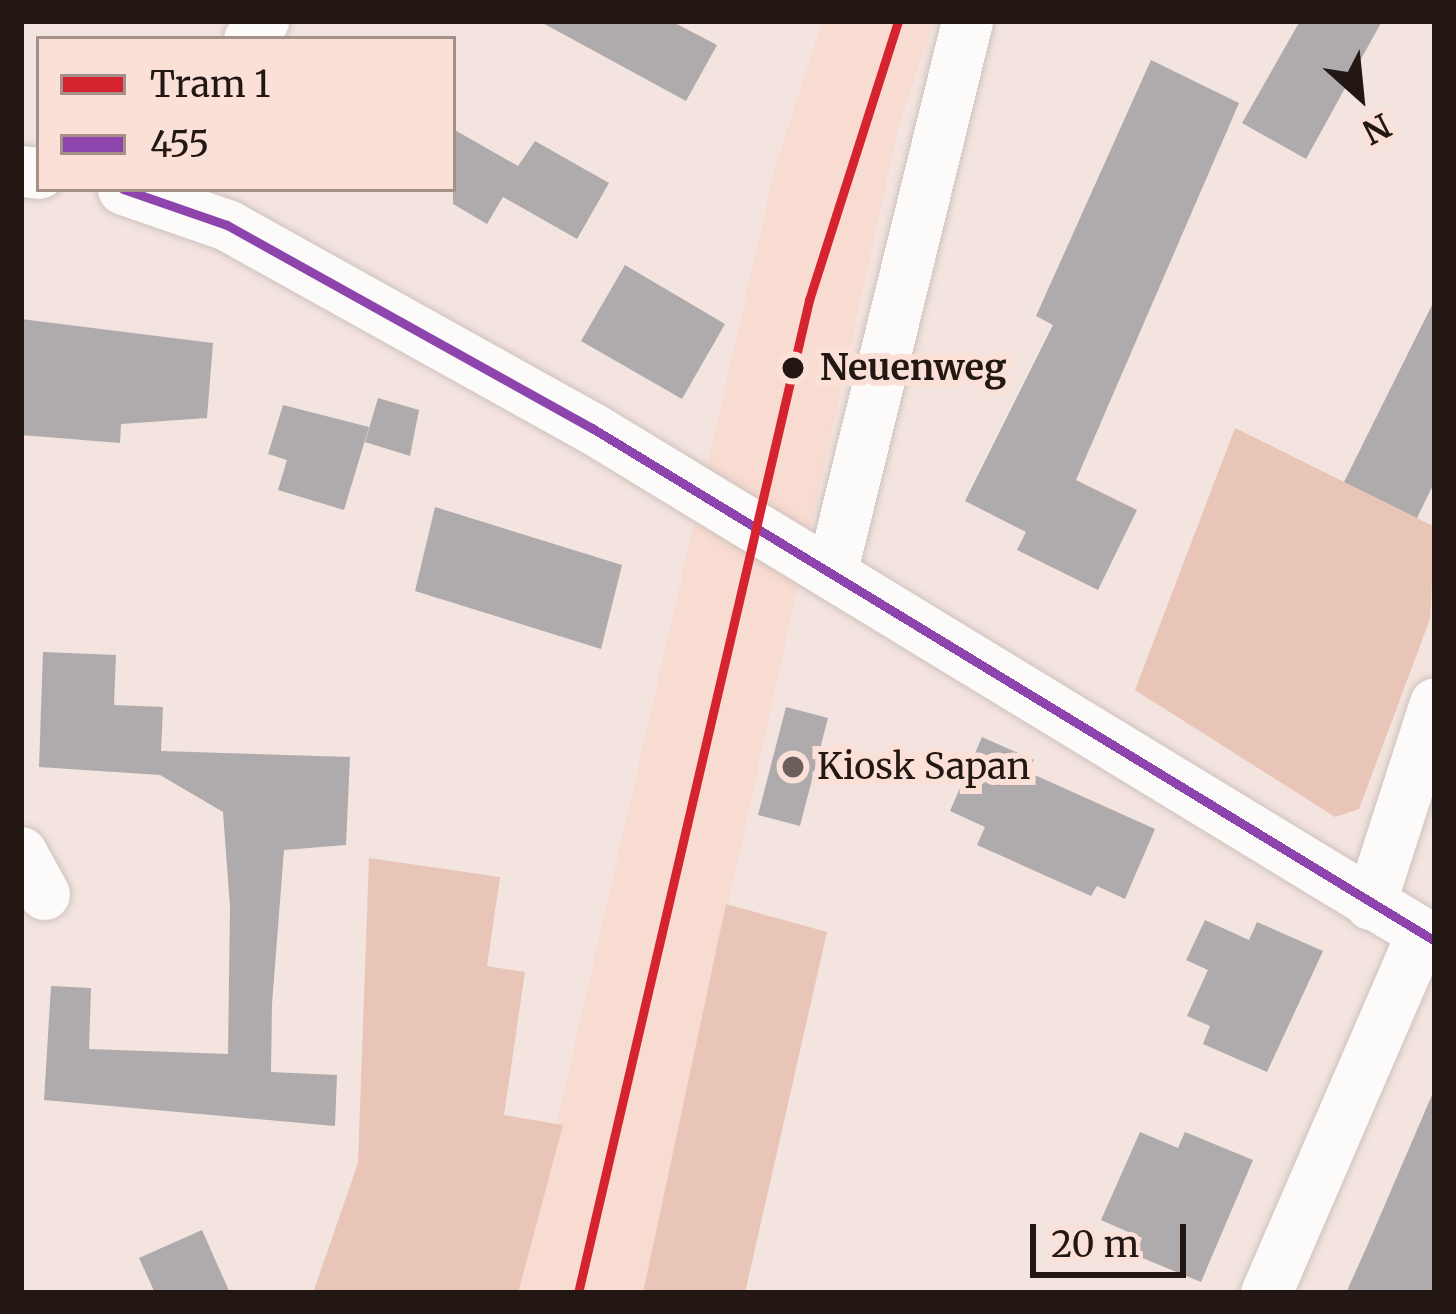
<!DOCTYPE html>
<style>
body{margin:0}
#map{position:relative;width:1456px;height:1314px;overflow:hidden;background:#f3e4df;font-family:Merriweather,serif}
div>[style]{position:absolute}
.built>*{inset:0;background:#f8dbd1}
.green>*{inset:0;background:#e9c5b8}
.building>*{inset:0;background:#afabad}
.roads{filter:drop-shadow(0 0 3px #cfc2be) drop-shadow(0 0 3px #cfc2be)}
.minor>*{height:51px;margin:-25.5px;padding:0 25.5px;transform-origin:25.5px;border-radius:25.5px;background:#fdfbfa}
.bus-1>*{height:9px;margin:-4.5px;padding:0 4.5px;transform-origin:4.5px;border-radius:4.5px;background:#8e44ad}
.tram-1>*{height:9px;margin:-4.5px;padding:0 4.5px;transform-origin:4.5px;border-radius:4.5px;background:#d52330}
.dots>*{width:33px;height:33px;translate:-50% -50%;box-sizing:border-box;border:6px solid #fbe0d7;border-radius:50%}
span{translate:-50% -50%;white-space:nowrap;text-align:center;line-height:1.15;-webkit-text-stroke:12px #fbe0d7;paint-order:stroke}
.stop-label{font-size:36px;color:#231714;font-weight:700}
.left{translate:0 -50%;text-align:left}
.poi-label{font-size:36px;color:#231714}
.frame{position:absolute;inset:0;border:24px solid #231714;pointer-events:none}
.legend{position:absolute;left:36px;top:36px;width:420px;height:156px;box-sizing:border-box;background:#fbe0d7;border:3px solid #a59089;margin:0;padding:15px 21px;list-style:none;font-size:36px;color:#231714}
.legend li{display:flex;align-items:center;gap:24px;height:60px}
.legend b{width:60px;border:3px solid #a59089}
.north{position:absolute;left:1300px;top:36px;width:120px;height:120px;-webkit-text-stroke:9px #fbe0d7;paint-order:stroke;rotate:153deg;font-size:33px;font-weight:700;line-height:48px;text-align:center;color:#231714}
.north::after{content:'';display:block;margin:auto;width:42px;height:54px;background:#231714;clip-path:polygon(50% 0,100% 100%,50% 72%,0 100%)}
.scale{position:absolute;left:1030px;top:1224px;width:156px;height:54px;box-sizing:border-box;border:6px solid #231714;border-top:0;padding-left:15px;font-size:36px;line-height:42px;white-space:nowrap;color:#231714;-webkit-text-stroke:9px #fbe0d7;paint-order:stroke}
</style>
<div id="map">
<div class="built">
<div style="clip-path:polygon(822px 21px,934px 21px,899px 124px,643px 1293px,518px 1293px,775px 169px)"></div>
</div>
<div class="green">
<div style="clip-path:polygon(1235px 428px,1435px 527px,1430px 619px,1359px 809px,1335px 817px,1135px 690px)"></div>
<div style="clip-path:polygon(369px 858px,500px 877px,487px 966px,525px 972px,504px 1115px,563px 1125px,518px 1293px,313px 1293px,358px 1163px)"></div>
<div style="clip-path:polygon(726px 904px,827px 932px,745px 1293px,643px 1293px)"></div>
</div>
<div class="building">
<div style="clip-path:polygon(539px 21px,671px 21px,717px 45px,686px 101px)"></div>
<div style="clip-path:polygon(1300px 21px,1382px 21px,1306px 159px,1242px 123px)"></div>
<div style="clip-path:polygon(1151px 60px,1239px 103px,1076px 480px,1137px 510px,1098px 590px,1017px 550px,1026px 532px,965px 501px,1053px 325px,1036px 316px)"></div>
<div style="clip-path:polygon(453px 129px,518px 166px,535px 141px,609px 183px,577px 239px,503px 197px,487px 224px,453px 204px)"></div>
<div style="clip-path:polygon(625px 265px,725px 324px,682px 399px,581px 341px)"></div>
<div style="clip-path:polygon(1435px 299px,1435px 481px,1417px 518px,1344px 482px)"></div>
<div style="clip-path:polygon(21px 319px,213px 343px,207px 418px,121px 424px,120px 443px,21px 435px)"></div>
<div style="clip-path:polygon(378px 398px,419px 410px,410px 456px,365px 442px)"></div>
<div style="clip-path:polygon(283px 405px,369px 427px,344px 510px,278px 490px,287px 460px,268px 454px)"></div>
<div style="clip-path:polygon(435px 507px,622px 565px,601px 649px,415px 591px)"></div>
<div style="clip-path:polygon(43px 652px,116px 655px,114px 705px,163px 707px,161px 751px,350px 757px,346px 845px,284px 850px,272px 1004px,271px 1072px,337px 1075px,335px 1126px,44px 1100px,51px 986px,91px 988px,89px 1049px,228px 1054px,230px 907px,223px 812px,160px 775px,39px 767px)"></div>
<div style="clip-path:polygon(786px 707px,828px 718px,800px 826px,758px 815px)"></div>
<div style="clip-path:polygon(982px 737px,1034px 760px,1028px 772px,1155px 829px,1125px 899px,1097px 886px,1091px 896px,977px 845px,985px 827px,950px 811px)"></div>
<div style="clip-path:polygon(1205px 920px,1249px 940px,1257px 922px,1323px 951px,1267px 1072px,1203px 1044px,1210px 1026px,1187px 1016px,1208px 970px,1186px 960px)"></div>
<div style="clip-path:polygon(1435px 1088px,1435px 1293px,1346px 1293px,1371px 1237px)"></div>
<div style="clip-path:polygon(1140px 1132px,1178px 1148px,1185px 1132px,1253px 1160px,1201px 1282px,1135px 1255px,1142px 1238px,1101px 1220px)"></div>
<div style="clip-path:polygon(202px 1230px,230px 1293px,155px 1293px,139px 1258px)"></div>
</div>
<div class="roads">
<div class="minor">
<div style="left:249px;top:39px;width:23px;rotate:-52deg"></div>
<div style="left:21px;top:171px;width:18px;rotate:6deg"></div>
<div style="left:123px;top:189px;width:110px;rotate:19.1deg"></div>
<div style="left:227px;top:225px;width:418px;rotate:29.1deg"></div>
<div style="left:592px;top:428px;width:987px;rotate:31.32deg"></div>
<div style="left:832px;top:570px;width:565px;rotate:-76.18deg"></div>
<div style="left:21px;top:852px;width:48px;rotate:61.3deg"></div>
<div style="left:1370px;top:904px;width:211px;rotate:-72.1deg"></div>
<div style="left:1266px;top:1293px;width:390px;rotate:-66.6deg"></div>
</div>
</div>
<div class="bus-1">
<div style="left:123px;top:189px;width:110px;rotate:19.1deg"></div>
<div style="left:227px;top:225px;width:418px;rotate:29.1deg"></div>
<div style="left:592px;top:428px;width:987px;rotate:31.32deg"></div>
</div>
<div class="tram-1">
<div style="left:578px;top:1293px;width:1020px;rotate:-76.9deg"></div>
<div style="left:809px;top:300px;width:293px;rotate:-72.3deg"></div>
</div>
<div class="dots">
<div style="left:793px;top:368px;background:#231714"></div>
<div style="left:793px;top:767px;background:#6c5f5b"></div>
</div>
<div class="stop-label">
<span class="left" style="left:820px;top:368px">Neuenweg</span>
</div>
<div class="poi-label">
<span class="left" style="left:817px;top:767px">Kiosk Sapan</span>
</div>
<div class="frame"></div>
<ul class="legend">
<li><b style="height:15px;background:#d52330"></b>Tram 1</li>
<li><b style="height:15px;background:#8e44ad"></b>455</li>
</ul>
<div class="north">N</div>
<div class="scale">20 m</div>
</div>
